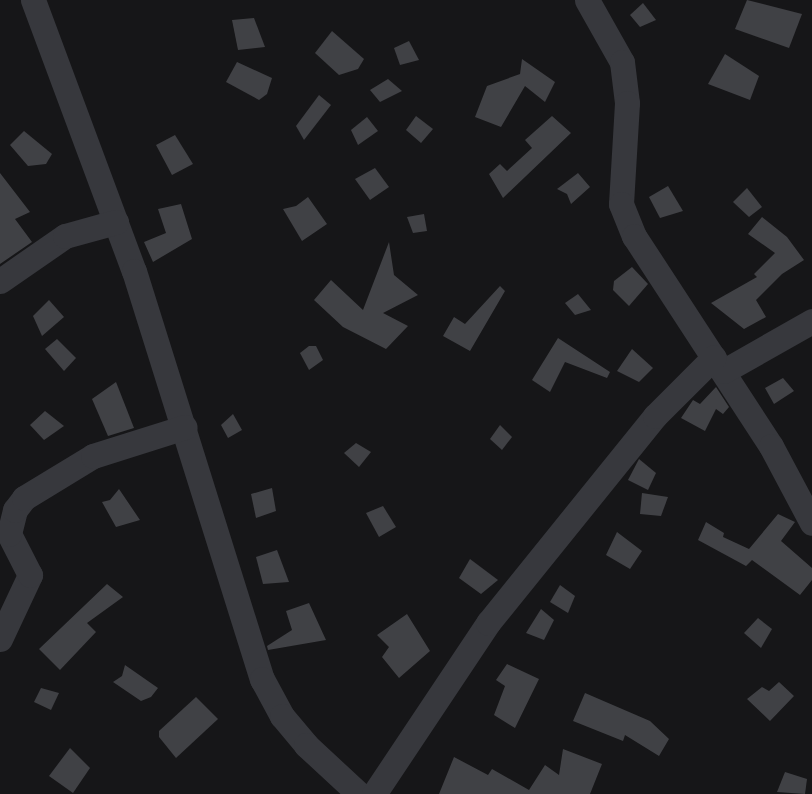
<!DOCTYPE html>
<style>
body{margin:0}
#map{position:relative;width:812px;height:794px;overflow:hidden;background:#161618;font-family:"Nunito Sans",sans-serif}
div>[style]{position:absolute}
.building>*{inset:0;background:#404145}
.minor>*{height:25px;margin:-12.5px;padding:0 12.5px;transform-origin:12.5px;border-radius:12.5px;background:#37383d}
span{translate:-50% -50%;white-space:nowrap;text-align:center;line-height:1.15;-webkit-text-stroke:5px #111113;paint-order:stroke}
</style>
<div id="map">
<div class="building">
<div style="clip-path:polygon(747px 0,802px 14px,789px 48px,735px 29px)"></div>
<div style="clip-path:polygon(643px 3px,656px 20px,640px 27px,630px 15px)"></div>
<div style="clip-path:polygon(254px 18px,265px 47px,238px 50px,232px 20px)"></div>
<div style="clip-path:polygon(332px 31px,364px 59px,358px 69px,339px 75px,315px 53px)"></div>
<div style="clip-path:polygon(409px 41px,419px 60px,400px 65px,394px 48px)"></div>
<div style="clip-path:polygon(725px 54px,759px 76px,750px 100px,708px 84px)"></div>
<div style="clip-path:polygon(522px 59px,555px 82px,545px 102px,525px 86px,501px 127px,475px 117px,487px 86px,520px 74px)"></div>
<div style="clip-path:polygon(237px 62px,272px 78px,267px 94px,259px 100px,226px 82px)"></div>
<div style="clip-path:polygon(388px 79px,402px 91px,380px 102px,370px 90px)"></div>
<div style="clip-path:polygon(319px 95px,331px 105px,304px 140px,296px 126px)"></div>
<div style="clip-path:polygon(416px 116px,433px 129px,421px 143px,406px 130px)"></div>
<div style="clip-path:polygon(552px 116px,571px 133px,503px 198px,489px 174px,500px 164px,507px 171px,532px 148px,525px 140px)"></div>
<div style="clip-path:polygon(367px 117px,378px 131px,358px 145px,351px 130px)"></div>
<div style="clip-path:polygon(24px 131px,52px 154px,46px 164px,28px 166px,10px 145px)"></div>
<div style="clip-path:polygon(175px 135px,193px 164px,172px 175px,156px 145px)"></div>
<div style="clip-path:polygon(375px 168px,389px 187px,370px 200px,355px 179px)"></div>
<div style="clip-path:polygon(0 173px,30px 212px,15px 219px,32px 242px,0 264px)"></div>
<div style="clip-path:polygon(578px 173px,590px 187px,571px 204px,567px 194px,557px 189px)"></div>
<div style="clip-path:polygon(668px 186px,683px 211px,660px 218px,649px 197px)"></div>
<div style="clip-path:polygon(747px 188px,762px 207px,749px 217px,733px 202px)"></div>
<div style="clip-path:polygon(308px 197px,327px 224px,302px 241px,283px 209px,296px 206px)"></div>
<div style="clip-path:polygon(181px 204px,192px 239px,153px 262px,144px 242px,166px 233px,158px 209px)"></div>
<div style="clip-path:polygon(424px 214px,427px 231px,413px 233px,407px 217px)"></div>
<div style="clip-path:polygon(762px 217px,787px 237px,804px 260px,782px 274px,756px 300px,766px 317px,744px 329px,711px 303px,757px 277px,754px 274px,775px 253px,748px 234px)"></div>
<div style="clip-path:polygon(389px 242px,394px 275px,418px 295px,383px 313px,408px 326px,386px 349px,343px 327px,314px 300px,331px 280px,363px 310px)"></div>
<div style="clip-path:polygon(632px 267px,648px 284px,629px 306px,613px 290px,614px 281px)"></div>
<div style="clip-path:polygon(500px 286px,505px 291px,470px 351px,443px 336px,454px 317px,465px 324px)"></div>
<div style="clip-path:polygon(578px 294px,591px 310px,575px 315px,565px 303px)"></div>
<div style="clip-path:polygon(49px 300px,64px 317px,42px 336px,33px 316px)"></div>
<div style="clip-path:polygon(558px 338px,610px 372px,607px 378px,565px 362px,550px 392px,532px 380px)"></div>
<div style="clip-path:polygon(57px 339px,76px 358px,64px 371px,45px 349px)"></div>
<div style="clip-path:polygon(309px 346px,316px 346px,323px 360px,309px 370px,300px 353px)"></div>
<div style="clip-path:polygon(632px 349px,653px 368px,639px 382px,617px 371px)"></div>
<div style="clip-path:polygon(783px 378px,794px 391px,774px 404px,765px 388px)"></div>
<div style="clip-path:polygon(116px 382px,134px 428px,108px 436px,92px 399px)"></div>
<div style="clip-path:polygon(716px 387px,729px 407px,723px 414px,716px 409px,705px 431px,681px 418px,693px 400px,700px 404px)"></div>
<div style="clip-path:polygon(45px 411px,64px 426px,44px 440px,30px 425px)"></div>
<div style="clip-path:polygon(233px 414px,242px 430px,228px 438px,221px 425px)"></div>
<div style="clip-path:polygon(500px 425px,512px 437px,502px 450px,490px 439px)"></div>
<div style="clip-path:polygon(356px 443px,371px 452px,359px 467px,344px 453px)"></div>
<div style="clip-path:polygon(639px 459px,656px 473px,648px 490px,628px 480px)"></div>
<div style="clip-path:polygon(272px 488px,276px 511px,256px 518px,251px 494px)"></div>
<div style="clip-path:polygon(119px 489px,140px 520px,116px 527px,102px 502px,110px 500px)"></div>
<div style="clip-path:polygon(642px 493px,668px 497px,661px 516px,640px 514px)"></div>
<div style="clip-path:polygon(383px 506px,396px 527px,379px 537px,366px 513px)"></div>
<div style="clip-path:polygon(778px 514px,795px 522px,781px 541px,812px 568px,812px 580px,800px 595px,752px 560px,746px 566px,698px 540px,706px 522px,724px 533px,723px 537px,749px 549px)"></div>
<div style="clip-path:polygon(617px 532px,642px 551px,630px 569px,606px 555px)"></div>
<div style="clip-path:polygon(277px 550px,289px 582px,263px 584px,256px 557px)"></div>
<div style="clip-path:polygon(470px 559px,498px 580px,481px 594px,459px 578px)"></div>
<div style="clip-path:polygon(107px 584px,123px 597px,87px 623px,96px 632px,60px 670px,39px 649px)"></div>
<div style="clip-path:polygon(560px 585px,575px 596px,568px 613px,550px 602px)"></div>
<div style="clip-path:polygon(309px 603px,326px 640px,268px 650px,267px 646px,292px 630px,286px 611px)"></div>
<div style="clip-path:polygon(541px 609px,554px 620px,544px 640px,526px 633px)"></div>
<div style="clip-path:polygon(407px 614px,430px 651px,399px 678px,382px 657px,389px 647px,377px 635px)"></div>
<div style="clip-path:polygon(758px 618px,772px 629px,761px 648px,744px 633px)"></div>
<div style="clip-path:polygon(507px 664px,539px 679px,515px 728px,494px 715px,505px 686px,496px 680px)"></div>
<div style="clip-path:polygon(125px 665px,158px 688px,151px 697px,141px 701px,113px 682px,122px 676px)"></div>
<div style="clip-path:polygon(779px 682px,794px 696px,770px 721px,747px 699px,762px 687px,769px 691px)"></div>
<div style="clip-path:polygon(41px 688px,59px 693px,51px 710px,34px 702px)"></div>
<div style="clip-path:polygon(585px 693px,650px 721px,669px 739px,659px 756px,625px 735px,623px 741px,573px 721px)"></div>
<div style="clip-path:polygon(196px 697px,218px 719px,176px 758px,159px 737px,159px 731px)"></div>
<div style="clip-path:polygon(70px 748px,90px 768px,73px 793px,49px 776px)"></div>
<div style="clip-path:polygon(563px 749px,602px 764px,590px 794px,439px 794px,454px 757px,488px 775px,492px 769px,529px 790px,545px 765px,559px 775px)"></div>
<div style="clip-path:polygon(785px 772px,807px 779px,805px 794px,777px 792px)"></div>
</div>
<div class="minor">
<div style="left:33px;top:0;width:289px;rotate:69.6deg"></div>
<div style="left:134px;top:271px;width:428px;rotate:72.6deg"></div>
<div style="left:262px;top:679px;width:42px;rotate:61.6deg"></div>
<div style="left:282px;top:716px;width:38px;rotate:50deg"></div>
<div style="left:306px;top:745px;width:72px;rotate:42.8deg"></div>
<div style="left:587px;top:0;width:71px;rotate:60.6deg"></div>
<div style="left:622px;top:62px;width:41px;rotate:83deg"></div>
<div style="left:627px;top:103px;width:101px;rotate:93.4deg"></div>
<div style="left:621px;top:204px;width:35px;rotate:68deg"></div>
<div style="left:634px;top:236px;width:251px;rotate:56.9deg"></div>
<div style="left:771px;top:446px;width:87px;rotate:62deg"></div>
<div style="left:0;top:281px;width:79px;rotate:-34.7deg"></div>
<div style="left:65px;top:236px;width:53px;rotate:-15.4deg"></div>
<div style="left:724px;top:371px;width:101px;rotate:-29.6deg"></div>
<div style="left:0;top:639px;width:71px;rotate:-64.9deg"></div>
<div style="left:30px;top:575px;width:46px;rotate:-117.1deg"></div>
<div style="left:9px;top:534px;width:25px;rotate:-76deg"></div>
<div style="left:15px;top:510px;width:15px;rotate:-53deg"></div>
<div style="left:24px;top:498px;width:81px;rotate:-31.3deg"></div>
<div style="left:93px;top:456px;width:96px;rotate:-17.5deg"></div>
<div style="left:374px;top:794px;width:206px;rotate:-56.3deg"></div>
<div style="left:488px;top:623px;width:266px;rotate:-51.1deg"></div>
<div style="left:655px;top:416px;width:83px;rotate:-45deg"></div>
</div>
</div>
